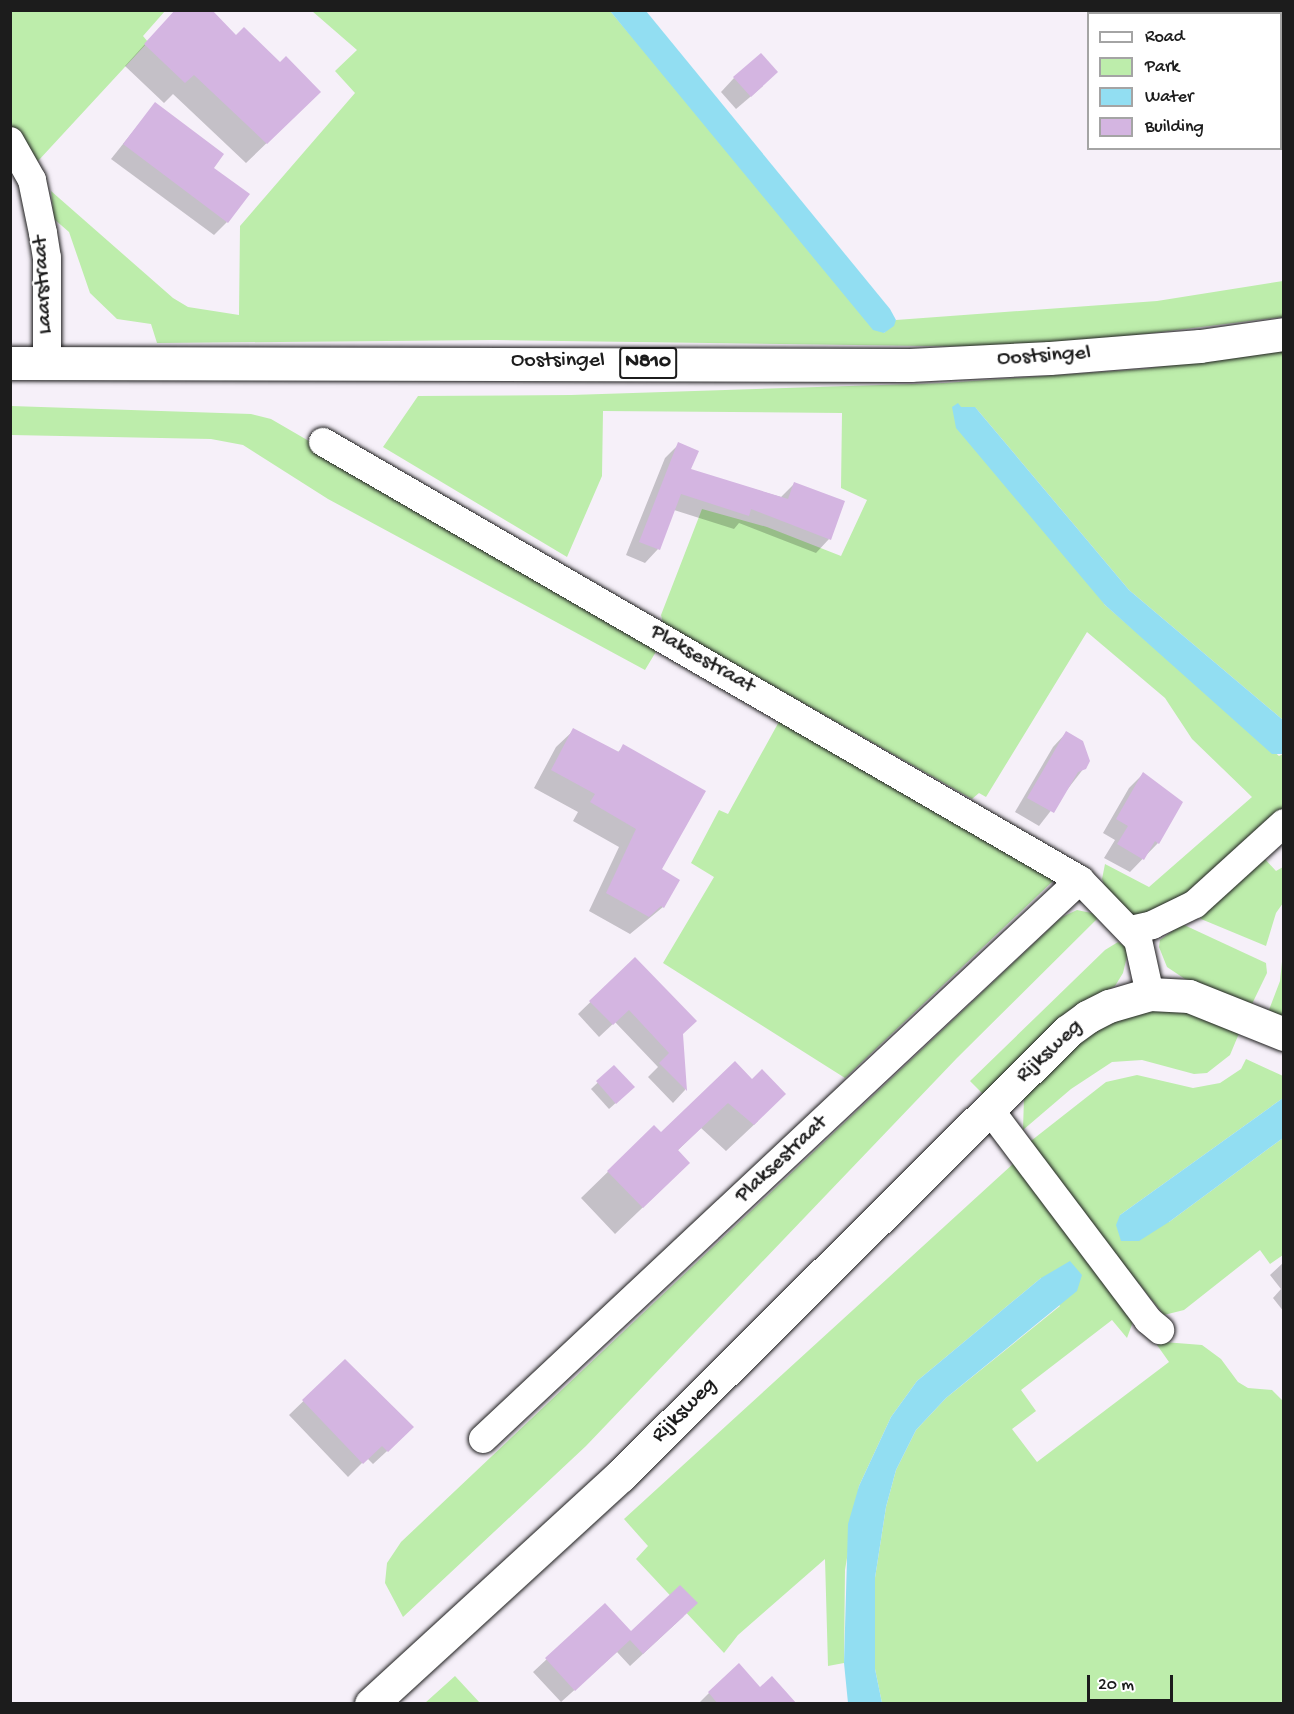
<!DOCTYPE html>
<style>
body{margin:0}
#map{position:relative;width:1294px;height:1714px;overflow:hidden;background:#f6f0f9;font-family:"Gochi Hand",sans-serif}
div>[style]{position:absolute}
.green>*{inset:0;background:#bdedab}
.water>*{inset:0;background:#92def2}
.shadow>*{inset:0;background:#0003}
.building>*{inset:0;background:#d4b5e1}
.roads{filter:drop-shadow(0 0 2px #1c1c1c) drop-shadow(0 0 2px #1c1c1c)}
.minor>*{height:28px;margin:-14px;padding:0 14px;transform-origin:14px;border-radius:14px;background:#fff}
.tertiary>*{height:33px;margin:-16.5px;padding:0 16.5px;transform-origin:16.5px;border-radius:16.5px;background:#fff}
.primary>*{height:33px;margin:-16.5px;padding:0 16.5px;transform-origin:16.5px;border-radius:16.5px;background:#fff}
span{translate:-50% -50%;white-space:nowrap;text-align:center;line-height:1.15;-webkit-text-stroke:4.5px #fff;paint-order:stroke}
.shield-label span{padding:2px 4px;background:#fff;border:2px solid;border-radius:4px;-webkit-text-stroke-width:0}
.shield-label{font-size:21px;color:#1c1c1c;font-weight:700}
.street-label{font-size:22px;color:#1c1c1c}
.frame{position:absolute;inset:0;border:12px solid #1c1c1c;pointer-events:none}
.legend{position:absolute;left:1087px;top:12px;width:195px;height:138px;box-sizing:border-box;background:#fff;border:2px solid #a4a4a4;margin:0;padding:8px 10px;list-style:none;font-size:18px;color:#1c1c1c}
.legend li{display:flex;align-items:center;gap:12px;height:30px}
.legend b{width:30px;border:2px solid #a4a4a4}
.scale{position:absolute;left:1087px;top:1675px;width:86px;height:27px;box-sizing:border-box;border:3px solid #1c1c1c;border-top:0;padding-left:8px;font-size:18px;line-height:21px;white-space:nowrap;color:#1c1c1c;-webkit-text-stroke:4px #fff;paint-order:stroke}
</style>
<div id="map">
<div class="green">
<div style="clip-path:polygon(10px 11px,165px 11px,143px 36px,148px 42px,38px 161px,11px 129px)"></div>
<div style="clip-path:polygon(312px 11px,610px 11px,884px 333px,896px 320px,1157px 301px,1283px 281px,1283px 317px,1104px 339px,1002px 347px,495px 340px,157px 343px,151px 324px,117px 319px,90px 293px,69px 232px,54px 219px,51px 191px,173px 298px,188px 307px,239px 315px,240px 226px,355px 93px,335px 71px,357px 50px)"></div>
<div style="clip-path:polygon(1283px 349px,1283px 720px,1129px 590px,975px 407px,1105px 605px,1279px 756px,1283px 754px,1283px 811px,1179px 904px,1135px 916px,1106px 890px,1102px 879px,1105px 864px,1149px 887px,1252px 797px,1192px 739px,1165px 698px,1087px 632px,986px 797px,979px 793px,972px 799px,663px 623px,661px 615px,702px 509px,767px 527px,841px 556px,867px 500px,841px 488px,842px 413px,603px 411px,602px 476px,567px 557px,383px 447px,418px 396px,571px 395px,944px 383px,1144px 369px)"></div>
<div style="clip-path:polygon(11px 406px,251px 414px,271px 419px,660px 645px,645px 670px,328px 499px,243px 445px,211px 439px,11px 435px)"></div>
<div style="clip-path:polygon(781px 718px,1054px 880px,845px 1078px,663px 963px,714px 877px,691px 863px,719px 810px,728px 814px)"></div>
<div style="clip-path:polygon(1263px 857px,1276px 871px,1283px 867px,1283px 903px,1276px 913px,1266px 946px,1201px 919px,1200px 915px)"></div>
<div style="clip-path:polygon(1077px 910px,1101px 915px,957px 1058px,586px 1446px,403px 1617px,385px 1583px,387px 1563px,401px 1542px,1062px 917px)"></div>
<div style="clip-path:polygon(1182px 924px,1266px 963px,1267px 973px,1252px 1004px,1185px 979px,1167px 967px,1159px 947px,1160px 940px)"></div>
<div style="clip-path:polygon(1118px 942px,1126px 947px,1128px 952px,1123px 973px,1115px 986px,1082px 1003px,984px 1095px,970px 1081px,1105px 950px)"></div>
<div style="clip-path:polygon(1283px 952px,1283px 1017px,1269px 1010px,1280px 981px)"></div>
<div style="clip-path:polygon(1145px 1010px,1190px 1013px,1240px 1031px,1230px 1055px,1207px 1073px,1194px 1074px,1142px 1060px,1112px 1062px,1071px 1089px,1023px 1130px,1024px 1097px,1069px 1049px,1105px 1023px)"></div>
<div style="clip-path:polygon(1246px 1059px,1283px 1076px,1283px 1098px,1120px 1215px,1169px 1222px,1283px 1138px,1283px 1255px,1270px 1264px,1260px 1250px,1184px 1310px,1164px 1315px,1027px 1144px,1106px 1082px,1137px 1075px,1193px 1088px,1220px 1083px,1241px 1069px)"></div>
<div style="clip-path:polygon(1014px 1163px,1134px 1319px,1127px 1338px,1112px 1320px,1021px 1390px,1036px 1411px,1012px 1429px,1037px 1462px,1169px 1362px,1157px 1345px,1164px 1342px,1202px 1345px,1221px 1359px,1238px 1382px,1248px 1388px,1272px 1390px,1283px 1401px,1283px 1703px,882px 1703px,875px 1669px,875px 1578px,886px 1507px,896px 1470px,916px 1430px,946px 1398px,1060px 1306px,1041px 1278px,917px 1381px,891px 1417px,859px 1486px,845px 1570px,844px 1663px,828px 1666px,825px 1559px,738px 1635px,724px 1653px,636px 1559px,648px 1546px,624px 1519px)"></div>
<div style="clip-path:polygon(455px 1676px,480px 1703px,425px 1703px)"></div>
</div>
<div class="water">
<div style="clip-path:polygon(610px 11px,646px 11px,890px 309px,896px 320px,894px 326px,884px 333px,873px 330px)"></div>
<div style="clip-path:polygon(958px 403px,961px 407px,975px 407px,1129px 590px,1283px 720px,1283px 754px,1272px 754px,1105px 605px,956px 428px,952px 407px)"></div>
<div style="clip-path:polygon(1283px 1098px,1283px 1138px,1169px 1222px,1139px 1241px,1121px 1241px,1116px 1225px,1120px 1215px)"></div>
<div style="clip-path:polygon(1070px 1261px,1082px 1275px,1077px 1291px,946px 1398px,916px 1430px,896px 1470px,886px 1507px,875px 1578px,875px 1669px,882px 1703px,848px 1703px,844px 1663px,848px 1524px,859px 1486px,891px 1417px,917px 1381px,1041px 1278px)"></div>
</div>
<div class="shadow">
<div style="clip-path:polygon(176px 10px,299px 112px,246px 163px,173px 94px,164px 103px,125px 66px)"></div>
<div style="clip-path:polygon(734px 78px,763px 86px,736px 109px,721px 92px)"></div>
<div style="clip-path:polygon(155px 104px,227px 222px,214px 235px,111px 159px)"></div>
<div style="clip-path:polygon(679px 444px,689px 470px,781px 497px,795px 483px,829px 539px,816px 553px,739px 523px,734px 529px,674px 510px,658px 549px,645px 563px,626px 555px,665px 458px)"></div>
<div style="clip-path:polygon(574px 730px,617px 753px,624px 746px,660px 870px,663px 907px,630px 934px,589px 911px,619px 847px,573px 821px,578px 812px,534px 788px,556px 747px)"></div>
<div style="clip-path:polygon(1066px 733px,1084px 768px,1039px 826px,1015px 812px,1053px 747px)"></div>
<div style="clip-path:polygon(1143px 774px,1158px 843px,1130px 872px,1104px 858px,1115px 840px,1103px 833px,1129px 788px)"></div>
<div style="clip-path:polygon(635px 959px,682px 1034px,685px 1090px,673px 1103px,648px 1077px,658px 1067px,615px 1022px,599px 1037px,578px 1014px)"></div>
<div style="clip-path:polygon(735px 1063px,758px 1121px,726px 1151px,701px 1128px,677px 1151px,662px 1189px,615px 1234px,581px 1198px,654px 1127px,661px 1134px)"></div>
<div style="clip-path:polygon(614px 1067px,627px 1093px,609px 1109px,591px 1089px)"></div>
<div style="clip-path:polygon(1284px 1262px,1284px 1312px,1273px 1298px,1281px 1289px,1270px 1275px)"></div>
<div style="clip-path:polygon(345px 1361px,399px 1440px,373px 1464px,367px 1458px,348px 1477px,289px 1415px)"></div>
<div style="clip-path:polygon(605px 1605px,631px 1633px,684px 1616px,630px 1666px,617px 1652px,561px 1702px,533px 1672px)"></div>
<div style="clip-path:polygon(760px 1689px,776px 1704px,698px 1704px,709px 1693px)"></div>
</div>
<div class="building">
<div style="clip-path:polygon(175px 10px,212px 10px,236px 35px,244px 27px,280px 62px,286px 56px,321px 92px,267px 144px,194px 75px,185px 83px,144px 44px)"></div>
<div style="clip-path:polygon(761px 53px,778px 72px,751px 97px,733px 77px)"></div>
<div style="clip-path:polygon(155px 102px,224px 154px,214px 168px,250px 194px,228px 223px,123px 144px)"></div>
<div style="clip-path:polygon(678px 442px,699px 451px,691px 469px,788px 499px,794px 482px,845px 501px,831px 540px,751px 509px,749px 516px,681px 494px,660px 550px,639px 542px)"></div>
<div style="clip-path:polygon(573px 728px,619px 752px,623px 744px,706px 791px,662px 869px,680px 880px,664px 908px,661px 906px,649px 917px,606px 893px,636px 829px,590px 802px,595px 794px,551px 770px)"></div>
<div style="clip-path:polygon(1066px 731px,1083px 741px,1090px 761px,1086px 769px,1078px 772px,1054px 813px,1027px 798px)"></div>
<div style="clip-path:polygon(1143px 772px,1183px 802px,1159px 844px,1155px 841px,1144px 860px,1117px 844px,1128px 826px,1116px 819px)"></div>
<div style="clip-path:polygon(635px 957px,697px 1021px,683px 1034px,687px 1091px,659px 1063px,669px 1053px,629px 1010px,613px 1025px,589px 1001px)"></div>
<div style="clip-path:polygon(735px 1061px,752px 1079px,762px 1069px,786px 1094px,754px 1125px,728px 1103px,678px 1150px,690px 1163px,643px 1208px,607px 1171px,654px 1125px,661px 1132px)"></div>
<div style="clip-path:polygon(614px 1065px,635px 1087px,616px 1104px,596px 1081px)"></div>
<div style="clip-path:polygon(345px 1359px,414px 1427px,388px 1452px,382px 1446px,363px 1464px,302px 1400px)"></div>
<div style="clip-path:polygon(680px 1585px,698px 1603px,643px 1654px,630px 1640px,575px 1691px,545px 1658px,605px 1603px,631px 1631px)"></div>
<div style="clip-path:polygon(739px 1663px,760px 1687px,772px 1676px,797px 1704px,718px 1704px,708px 1692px)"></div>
</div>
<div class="roads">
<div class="minor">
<div style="left:10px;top:141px;width:45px;rotate:60.6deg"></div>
<div style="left:32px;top:180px;width:54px;rotate:78.3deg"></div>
<div style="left:43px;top:233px;width:25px;rotate:81deg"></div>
<div style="left:47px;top:258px;width:106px;rotate:90deg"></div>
<div style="left:323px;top:442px;width:875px;rotate:30.05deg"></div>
<div style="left:1080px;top:880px;width:83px;rotate:46deg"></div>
<div style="left:1138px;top:940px;width:55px;rotate:77.5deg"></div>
<div style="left:1131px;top:930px;width:22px;rotate:-13deg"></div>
<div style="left:1152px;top:925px;width:48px;rotate:-26deg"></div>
<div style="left:1195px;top:904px;width:120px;rotate:-42.3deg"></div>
<div style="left:990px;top:1110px;width:263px;rotate:53deg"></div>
<div style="left:1148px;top:1320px;width:16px;rotate:40deg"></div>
<div style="left:483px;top:1439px;width:818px;rotate:-43.12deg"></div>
</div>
<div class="tertiary">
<div style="left:371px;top:1704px;width:338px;rotate:-42.5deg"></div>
<div style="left:620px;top:1476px;width:631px;rotate:-44.81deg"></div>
<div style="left:1068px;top:1031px;width:24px;rotate:-36deg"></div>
<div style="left:1087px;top:1017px;width:25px;rotate:-27deg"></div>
<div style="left:1109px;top:1006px;width:43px;rotate:-16.3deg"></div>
<div style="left:1150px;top:994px;width:39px;rotate:3deg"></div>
<div style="left:1189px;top:996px;width:102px;rotate:21.8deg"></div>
</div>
<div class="primary">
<div style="left:10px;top:363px;width:900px;rotate:0.13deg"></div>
<div style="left:910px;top:365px;width:140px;rotate:-2.9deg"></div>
<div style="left:1050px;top:358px;width:150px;rotate:-4.6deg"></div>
<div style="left:1200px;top:346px;width:85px;rotate:-8.1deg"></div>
</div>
</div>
<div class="shield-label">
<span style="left:648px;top:363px">N810</span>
</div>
<div class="street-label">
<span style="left:44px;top:285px;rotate:-93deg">Laarstraat</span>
<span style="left:1044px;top:357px;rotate:-4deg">Oostsingel</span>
<span style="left:558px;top:362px">Oostsingel</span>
<span style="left:702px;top:660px;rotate:30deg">Plaksestraat</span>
<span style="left:1050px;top:1052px;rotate:-43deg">Rijksweg</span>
<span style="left:782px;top:1160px;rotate:-43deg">Plaksestraat</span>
<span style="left:685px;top:1411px;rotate:-45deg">Rijksweg</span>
</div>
<div class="frame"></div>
<ul class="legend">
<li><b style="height:8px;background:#fff"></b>Road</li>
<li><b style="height:16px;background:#bdedab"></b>Park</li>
<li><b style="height:16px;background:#92def2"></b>Water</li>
<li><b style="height:16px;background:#d4b5e1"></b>Building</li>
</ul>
<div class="scale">20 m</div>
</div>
